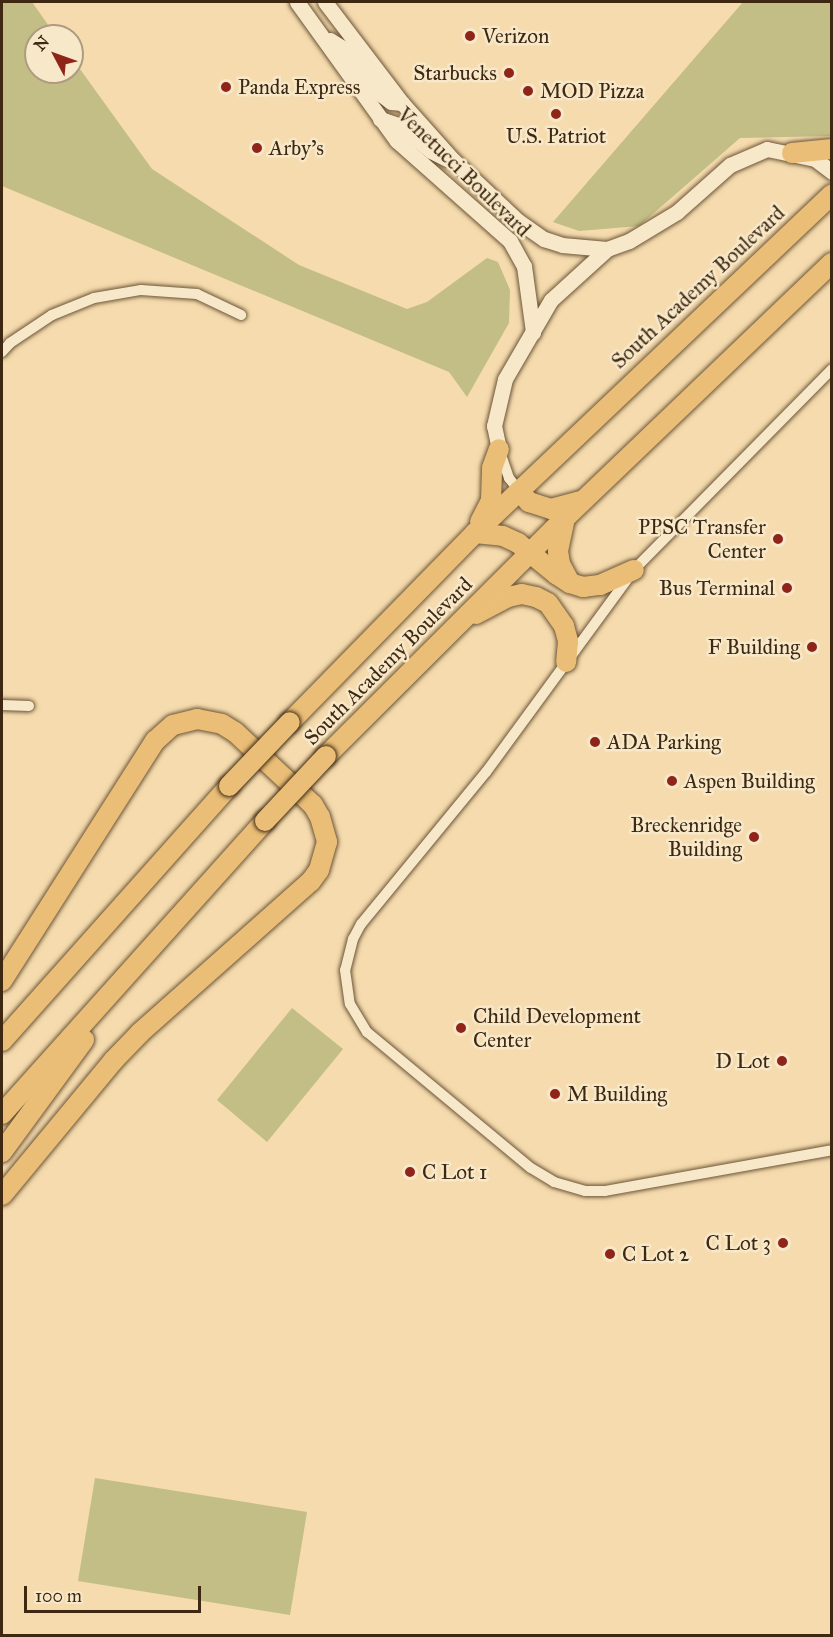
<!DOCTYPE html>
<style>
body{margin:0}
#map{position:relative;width:833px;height:1637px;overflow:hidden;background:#f5dbad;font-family:"IM FELL Great Primer",serif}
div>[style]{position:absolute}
.green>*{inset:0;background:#c2be85}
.roads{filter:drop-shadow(0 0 2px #6c5538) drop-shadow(0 0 2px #6c5538)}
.street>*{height:10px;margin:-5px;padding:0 5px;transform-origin:5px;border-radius:5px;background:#f8e8ca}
.secondary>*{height:15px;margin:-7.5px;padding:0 7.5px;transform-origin:7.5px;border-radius:7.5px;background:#f8e8ca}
.highway>*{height:20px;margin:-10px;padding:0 10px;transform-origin:10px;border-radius:10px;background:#eabe76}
.bridges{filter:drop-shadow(0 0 2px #3e2811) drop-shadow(0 0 2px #3e2811)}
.highway-bridge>*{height:20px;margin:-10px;padding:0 10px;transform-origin:10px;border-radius:10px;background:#eabe76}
.dots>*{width:16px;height:16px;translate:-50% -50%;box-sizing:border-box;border:3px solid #f8e8ca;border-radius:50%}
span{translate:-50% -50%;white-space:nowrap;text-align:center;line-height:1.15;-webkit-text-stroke:5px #f8e8ca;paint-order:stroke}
.poi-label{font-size:21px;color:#3e2811}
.left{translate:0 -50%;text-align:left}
.right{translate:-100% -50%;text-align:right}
.street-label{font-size:21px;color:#3e2811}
.frame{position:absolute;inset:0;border:3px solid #3e2811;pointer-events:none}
.north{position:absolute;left:24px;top:24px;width:60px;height:60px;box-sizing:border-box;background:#f8e8ca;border:2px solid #ae9b80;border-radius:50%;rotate:311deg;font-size:16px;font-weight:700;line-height:24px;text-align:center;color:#3e2811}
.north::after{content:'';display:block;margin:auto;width:21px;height:27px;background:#8f2418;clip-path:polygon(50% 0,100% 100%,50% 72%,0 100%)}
.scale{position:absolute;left:24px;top:1586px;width:177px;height:27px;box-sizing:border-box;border:3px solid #3e2811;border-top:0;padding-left:8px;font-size:18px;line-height:21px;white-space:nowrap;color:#3e2811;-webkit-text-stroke:4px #f8e8ca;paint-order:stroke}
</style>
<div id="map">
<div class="green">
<div style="clip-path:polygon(2px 2px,32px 2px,56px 36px,36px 36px,36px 72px,72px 72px,72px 58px,152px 169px,299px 265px,407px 309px,427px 302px,487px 258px,498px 262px,510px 290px,509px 323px,467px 397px,449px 372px,2px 186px)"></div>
<div style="clip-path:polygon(743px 2px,831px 2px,831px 136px,740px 138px,639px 226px,579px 231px,553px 222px)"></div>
<div style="clip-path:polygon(292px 1008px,343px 1049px,267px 1142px,217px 1100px)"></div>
<div style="clip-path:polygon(95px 1478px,307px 1512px,290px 1615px,78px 1581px)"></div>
</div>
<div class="roads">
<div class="street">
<div style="left:2px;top:352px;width:12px;rotate:-48deg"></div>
<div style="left:10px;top:343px;width:50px;rotate:-33.7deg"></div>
<div style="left:52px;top:315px;width:45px;rotate:-22deg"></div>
<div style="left:94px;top:298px;width:48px;rotate:-9.7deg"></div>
<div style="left:141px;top:290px;width:56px;rotate:4.1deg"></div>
<div style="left:197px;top:294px;width:49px;rotate:25.5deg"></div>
<div style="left:832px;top:369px;width:282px;rotate:134.6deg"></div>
<div style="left:634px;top:570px;width:250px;rotate:126.2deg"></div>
<div style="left:486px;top:772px;width:197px;rotate:129.4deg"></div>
<div style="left:361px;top:924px;width:17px;rotate:118deg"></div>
<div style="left:353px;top:939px;width:32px;rotate:104deg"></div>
<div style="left:345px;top:970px;width:34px;rotate:82deg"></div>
<div style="left:350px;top:1004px;width:33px;rotate:59deg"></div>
<div style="left:367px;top:1032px;width:213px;rotate:39.7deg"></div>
<div style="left:531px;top:1168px;width:27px;rotate:31deg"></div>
<div style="left:554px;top:1182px;width:32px;rotate:16deg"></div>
<div style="left:585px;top:1191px;width:20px"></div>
<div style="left:605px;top:1191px;width:231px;rotate:-10.2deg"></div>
<div style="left:500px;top:452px;width:28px;rotate:71deg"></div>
<div style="left:509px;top:478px;width:16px;rotate:52deg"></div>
<div style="left:2px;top:705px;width:27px;rotate:2deg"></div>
</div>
<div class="secondary">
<div style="left:297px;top:2px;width:171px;rotate:54.3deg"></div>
<div style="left:397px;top:141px;width:151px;rotate:41.5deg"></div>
<div style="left:510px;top:241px;width:29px;rotate:61deg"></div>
<div style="left:524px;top:266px;width:67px;rotate:82.2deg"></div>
<div style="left:325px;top:2px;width:127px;rotate:52.7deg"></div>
<div style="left:402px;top:103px;width:76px;rotate:48.2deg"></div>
<div style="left:453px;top:160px;width:89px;rotate:43.2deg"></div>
<div style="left:518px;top:221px;width:32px;rotate:35deg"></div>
<div style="left:544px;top:239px;width:19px;rotate:18deg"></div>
<div style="left:562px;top:245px;width:45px;rotate:5.1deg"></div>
<div style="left:607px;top:249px;width:23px;rotate:-20deg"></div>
<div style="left:629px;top:241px;width:56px;rotate:-31.1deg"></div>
<div style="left:677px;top:212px;width:71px;rotate:-41.6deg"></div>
<div style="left:730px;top:165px;width:40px;rotate:-23.4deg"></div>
<div style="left:767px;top:149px;width:49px;rotate:11.8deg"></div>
<div style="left:815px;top:159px;width:21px;rotate:37deg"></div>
<div style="left:330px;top:40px;width:22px;rotate:32deg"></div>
<div style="left:349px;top:52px;width:54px;rotate:52.5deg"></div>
<div style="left:382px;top:95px;width:11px;rotate:38deg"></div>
<div style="left:391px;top:102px;width:11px;rotate:5deg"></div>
<div style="left:380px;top:119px;width:22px;rotate:18deg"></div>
<div style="left:401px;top:126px;width:39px;rotate:40deg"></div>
<div style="left:431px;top:151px;width:18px;rotate:27deg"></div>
<div style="left:499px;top:449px;width:24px;rotate:-102deg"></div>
<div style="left:494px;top:426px;width:48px;rotate:-76.8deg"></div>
<div style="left:505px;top:379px;width:91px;rotate:-59.8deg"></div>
<div style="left:551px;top:300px;width:76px;rotate:-42.3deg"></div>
</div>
<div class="highway">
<div style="left:792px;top:153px;width:40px;rotate:-5.7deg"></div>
<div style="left:519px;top:491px;width:15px;rotate:48deg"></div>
<div style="left:529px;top:502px;width:23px;rotate:18deg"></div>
<div style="left:551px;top:509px;width:30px;rotate:-15deg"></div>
<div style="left:565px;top:518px;width:34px;rotate:102deg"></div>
<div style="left:558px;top:551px;width:13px;rotate:81deg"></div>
<div style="left:560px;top:564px;width:21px;rotate:62deg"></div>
<div style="left:480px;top:522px;width:25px;rotate:-63deg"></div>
<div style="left:491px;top:500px;width:32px;rotate:-88deg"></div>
<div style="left:492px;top:468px;width:20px;rotate:-70deg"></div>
<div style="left:475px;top:533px;width:28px;rotate:6deg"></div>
<div style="left:503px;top:536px;width:17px;rotate:25deg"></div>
<div style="left:518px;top:543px;width:49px;rotate:39.2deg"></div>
<div style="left:556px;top:574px;width:17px;rotate:33deg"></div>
<div style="left:570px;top:583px;width:14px;rotate:17deg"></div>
<div style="left:583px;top:587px;width:17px;rotate:-7deg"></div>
<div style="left:600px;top:585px;width:37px;rotate:-24deg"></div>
<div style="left:476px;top:614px;width:36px;rotate:-28deg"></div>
<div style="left:508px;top:597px;width:14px;rotate:-12deg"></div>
<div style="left:522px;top:594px;width:14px;rotate:12deg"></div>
<div style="left:536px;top:597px;width:13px;rotate:27deg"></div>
<div style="left:548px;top:603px;width:28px;rotate:55deg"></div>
<div style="left:564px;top:626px;width:16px;rotate:75deg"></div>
<div style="left:568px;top:641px;width:21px;rotate:95deg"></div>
<div style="left:290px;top:722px;width:264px;rotate:-45.6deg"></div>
<div style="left:475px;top:533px;width:492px;rotate:-43.5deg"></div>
<div style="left:326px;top:756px;width:339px;rotate:-44.9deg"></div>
<div style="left:566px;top:517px;width:368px;rotate:-43.7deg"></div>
<div style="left:2px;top:981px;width:285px;rotate:-57.5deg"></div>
<div style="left:155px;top:741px;width:24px;rotate:-42deg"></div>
<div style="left:173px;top:725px;width:25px;rotate:-14deg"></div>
<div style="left:197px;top:719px;width:25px;rotate:11deg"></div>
<div style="left:222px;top:724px;width:15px;rotate:32deg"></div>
<div style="left:235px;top:732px;width:107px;rotate:43.1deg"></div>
<div style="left:313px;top:805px;width:14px;rotate:60deg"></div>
<div style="left:320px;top:817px;width:26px;rotate:74deg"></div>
<div style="left:327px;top:842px;width:29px;rotate:106deg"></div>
<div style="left:319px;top:870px;width:14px;rotate:126deg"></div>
<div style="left:311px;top:881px;width:229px;rotate:138.4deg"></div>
<div style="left:140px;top:1033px;width:39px;rotate:134deg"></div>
<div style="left:113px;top:1061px;width:174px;rotate:129.6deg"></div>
<div style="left:2px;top:1041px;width:341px;rotate:-48.3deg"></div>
<div style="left:2px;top:1114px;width:394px;rotate:-48.1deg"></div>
<div style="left:2px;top:1152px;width:139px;rotate:-53.8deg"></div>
</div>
</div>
<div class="bridges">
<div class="highway-bridge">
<div style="left:229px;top:786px;width:88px;rotate:-46.4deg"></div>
<div style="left:265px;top:821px;width:89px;rotate:-46.8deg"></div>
</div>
</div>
<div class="dots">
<div style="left:470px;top:36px;background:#8f2418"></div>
<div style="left:509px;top:73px;background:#8f2418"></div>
<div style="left:226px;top:87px;background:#8f2418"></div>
<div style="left:528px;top:91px;background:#8f2418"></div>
<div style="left:556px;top:114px;background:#8f2418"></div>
<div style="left:257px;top:148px;background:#8f2418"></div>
<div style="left:778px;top:539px;background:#8f2418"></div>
<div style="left:787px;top:588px;background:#8f2418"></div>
<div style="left:812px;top:647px;background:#8f2418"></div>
<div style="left:595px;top:742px;background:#8f2418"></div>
<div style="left:672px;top:781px;background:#8f2418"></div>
<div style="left:754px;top:837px;background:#8f2418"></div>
<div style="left:461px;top:1028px;background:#8f2418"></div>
<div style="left:782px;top:1061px;background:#8f2418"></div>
<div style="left:555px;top:1094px;background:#8f2418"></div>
<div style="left:410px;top:1172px;background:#8f2418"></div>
<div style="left:783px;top:1243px;background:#8f2418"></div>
<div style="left:610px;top:1254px;background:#8f2418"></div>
</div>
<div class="poi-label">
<span class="left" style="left:482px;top:36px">Verizon</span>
<span class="right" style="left:497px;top:73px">Starbucks</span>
<span class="left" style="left:238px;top:87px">Panda Express</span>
<span class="left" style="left:540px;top:91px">MOD Pizza</span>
<span style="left:556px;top:136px">U.S. Patriot</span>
<span class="left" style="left:269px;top:148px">Arby's</span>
<span class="right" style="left:766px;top:539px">PPSC Transfer<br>Center</span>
<span class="right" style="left:775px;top:588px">Bus Terminal</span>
<span class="right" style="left:800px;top:647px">F Building</span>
<span class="left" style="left:607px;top:742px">ADA Parking</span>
<span class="left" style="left:684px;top:781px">Aspen Building</span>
<span class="right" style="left:742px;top:837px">Breckenridge<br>Building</span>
<span class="left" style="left:473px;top:1028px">Child Development<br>Center</span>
<span class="right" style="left:770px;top:1061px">D Lot</span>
<span class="left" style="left:567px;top:1094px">M Building</span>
<span class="left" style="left:422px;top:1172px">C Lot 1</span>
<span class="right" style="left:771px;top:1243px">C Lot 3</span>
<span class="left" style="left:622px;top:1254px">C Lot 2</span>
</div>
<div class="street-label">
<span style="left:464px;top:172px;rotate:44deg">Venetucci Boulevard</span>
<span style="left:698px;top:287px;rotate:-43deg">South Academy Boulevard</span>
<span style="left:388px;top:661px;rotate:-45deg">South Academy Boulevard</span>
</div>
<div class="frame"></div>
<div class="north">N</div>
<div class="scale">100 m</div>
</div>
